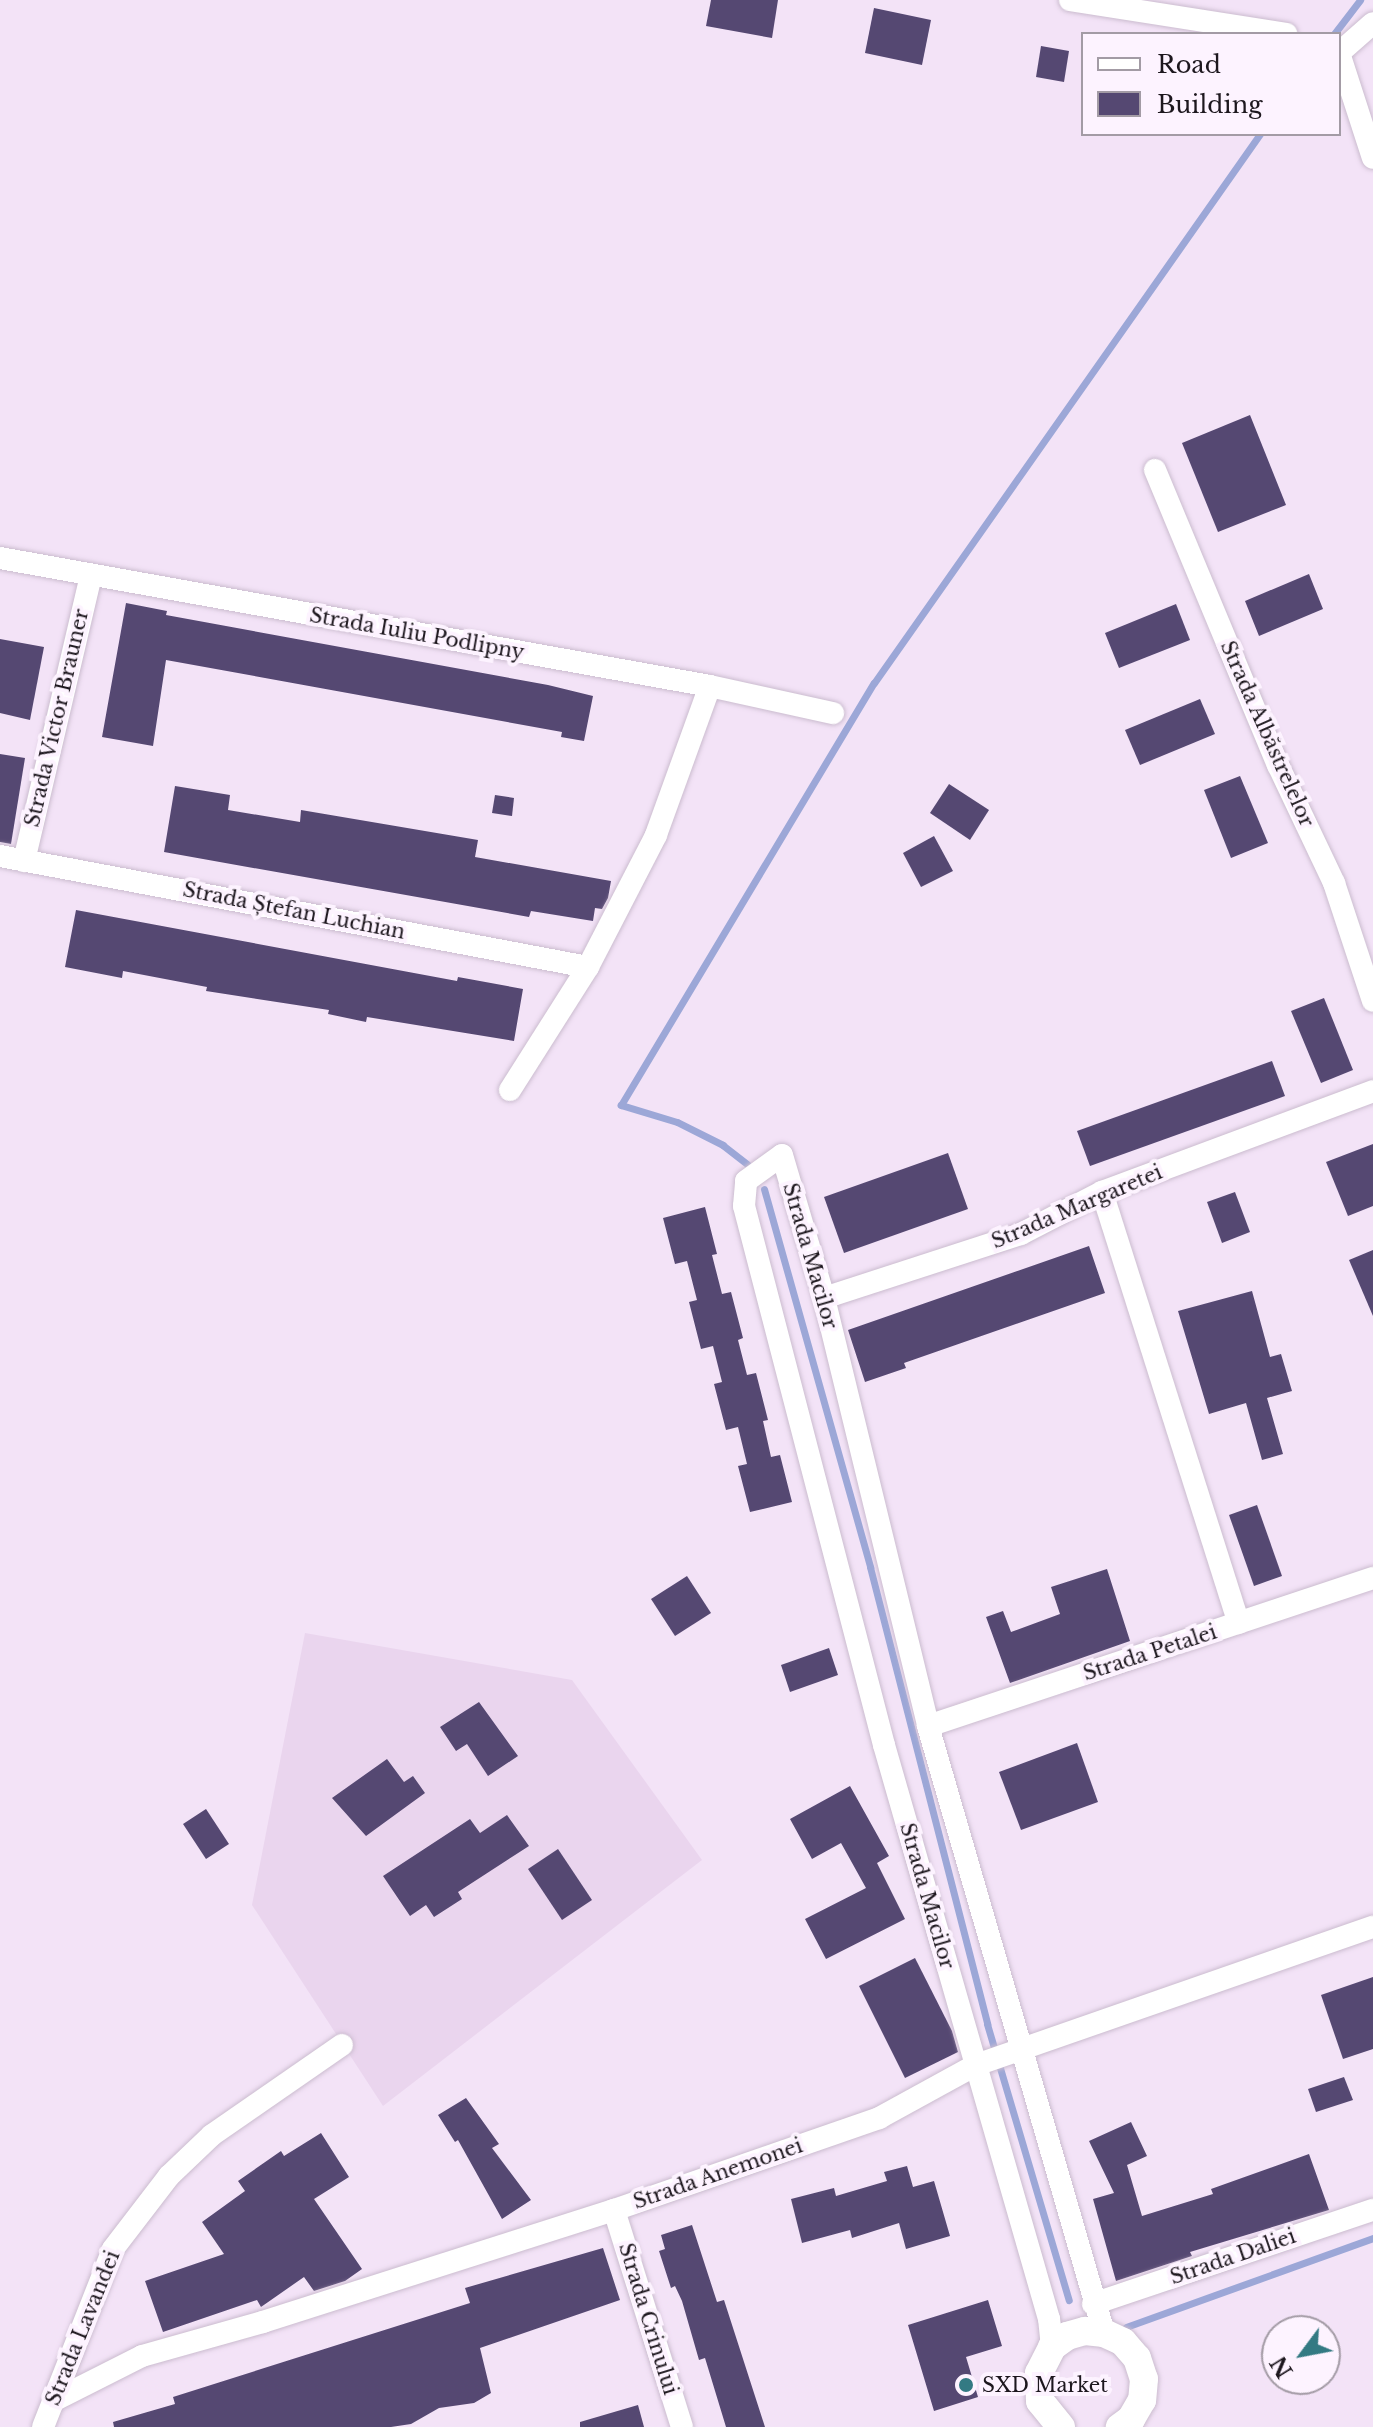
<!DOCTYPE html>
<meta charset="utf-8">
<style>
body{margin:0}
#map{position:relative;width:1373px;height:2427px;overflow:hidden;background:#f3e3f7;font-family:"Libre Baskerville",serif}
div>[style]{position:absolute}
.built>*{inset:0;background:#ead5ee}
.stream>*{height:7px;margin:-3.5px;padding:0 3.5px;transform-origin:3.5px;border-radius:3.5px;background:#9ca7d7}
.building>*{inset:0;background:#554872}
.roads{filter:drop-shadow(0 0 2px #cbbccf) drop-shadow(0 0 2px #cbbccf)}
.minor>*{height:22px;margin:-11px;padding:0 11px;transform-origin:11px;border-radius:11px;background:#fff}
.tertiary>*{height:28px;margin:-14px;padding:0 14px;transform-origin:14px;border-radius:14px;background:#fff}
.dots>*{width:22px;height:22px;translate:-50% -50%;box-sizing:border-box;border:4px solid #fdf3ff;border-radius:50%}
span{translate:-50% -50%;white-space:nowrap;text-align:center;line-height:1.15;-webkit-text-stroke:8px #fdf3ff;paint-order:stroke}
.street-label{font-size:20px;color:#1d171e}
.poi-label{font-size:20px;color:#1d171e}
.left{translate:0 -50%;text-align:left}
.legend{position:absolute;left:1081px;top:32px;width:260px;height:104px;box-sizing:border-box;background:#fdf3ff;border:2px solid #a39ba5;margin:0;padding:10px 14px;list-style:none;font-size:24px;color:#1d171e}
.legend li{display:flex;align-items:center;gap:16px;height:40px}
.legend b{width:40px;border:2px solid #a39ba5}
.north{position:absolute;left:1261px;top:2315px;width:80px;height:80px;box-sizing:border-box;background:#fdf3ff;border:2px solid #a39ba5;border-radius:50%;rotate:238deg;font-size:22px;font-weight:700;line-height:32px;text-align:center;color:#1d171e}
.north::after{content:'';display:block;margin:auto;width:28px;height:36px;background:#337a83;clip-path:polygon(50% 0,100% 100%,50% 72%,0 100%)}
</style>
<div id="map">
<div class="built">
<div style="clip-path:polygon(305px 1633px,572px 1680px,702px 1860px,383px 2106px,252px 1905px)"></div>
</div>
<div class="stream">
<div style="left:1334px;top:34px;width:43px;rotate:-52.6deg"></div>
<div style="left:747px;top:1164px;width:31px;rotate:-142deg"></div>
<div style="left:723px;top:1145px;width:51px;rotate:-153.4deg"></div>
<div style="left:677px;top:1122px;width:59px;rotate:-163.1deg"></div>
<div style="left:621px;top:1105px;width:492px;rotate:-59.1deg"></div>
<div style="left:874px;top:683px;width:671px;rotate:-54.89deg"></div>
<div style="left:764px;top:1189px;width:393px;rotate:74.3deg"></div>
<div style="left:870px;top:1567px;width:472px;rotate:75.6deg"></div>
<div style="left:987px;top:2024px;width:288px;rotate:73.5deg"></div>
<div style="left:1126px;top:2327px;width:263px;rotate:-19.8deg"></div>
</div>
<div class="building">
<div style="clip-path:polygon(711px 0,778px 0,772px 38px,706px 26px)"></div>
<div style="clip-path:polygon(874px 8px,931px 20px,922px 65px,865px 53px)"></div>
<div style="clip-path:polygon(1041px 46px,1069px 51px,1064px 82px,1036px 77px)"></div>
<div style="clip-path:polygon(1250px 415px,1286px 505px,1218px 532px,1182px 443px)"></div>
<div style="clip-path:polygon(1309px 574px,1323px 609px,1259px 636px,1245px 601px)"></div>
<div style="clip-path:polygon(126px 603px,167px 611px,166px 615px,548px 685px,593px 696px,584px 741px,561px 737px,562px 732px,166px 660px,153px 746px,102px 737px)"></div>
<div style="clip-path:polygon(1176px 604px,1190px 640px,1119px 668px,1105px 633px)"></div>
<div style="clip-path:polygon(0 639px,44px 647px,30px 720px,0 713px)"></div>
<div style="clip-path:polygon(1200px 699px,1215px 734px,1140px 765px,1125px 730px)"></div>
<div style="clip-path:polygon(0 754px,25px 758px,11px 844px,0 842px)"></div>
<div style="clip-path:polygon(1240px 776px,1268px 843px,1231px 858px,1204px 790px)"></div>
<div style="clip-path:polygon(949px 784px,989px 810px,970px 840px,930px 813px)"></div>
<div style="clip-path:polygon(175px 786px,230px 795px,228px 810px,300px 822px,301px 810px,478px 840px,475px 857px,611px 881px,608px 898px,602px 909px,595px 908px,593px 921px,531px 911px,529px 917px,164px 852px)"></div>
<div style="clip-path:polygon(495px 795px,514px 798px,512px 816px,492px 813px)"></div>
<div style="clip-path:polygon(934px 836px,953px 871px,921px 887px,903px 853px)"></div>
<div style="clip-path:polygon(76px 910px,457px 981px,458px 977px,523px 989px,514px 1041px,367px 1017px,366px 1022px,328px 1014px,329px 1010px,206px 991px,207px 987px,123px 971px,122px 978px,65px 967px)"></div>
<div style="clip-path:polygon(1324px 998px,1353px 1070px,1321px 1083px,1291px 1011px)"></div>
<div style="clip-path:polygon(1272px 1061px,1285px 1096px,1090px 1166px,1077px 1131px)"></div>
<div style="clip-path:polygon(1373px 1144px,1373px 1206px,1348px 1216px,1326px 1162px)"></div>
<div style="clip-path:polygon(948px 1153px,968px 1209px,844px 1253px,824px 1197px)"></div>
<div style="clip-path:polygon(1235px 1192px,1250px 1232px,1222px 1243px,1207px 1202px)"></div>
<div style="clip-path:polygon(705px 1207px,717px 1254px,712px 1255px,722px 1294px,731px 1292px,743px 1338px,738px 1340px,747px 1375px,756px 1373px,768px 1420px,763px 1421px,771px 1457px,780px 1455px,792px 1502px,750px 1512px,738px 1466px,747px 1464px,738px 1427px,726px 1430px,714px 1384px,722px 1382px,713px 1346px,701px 1349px,689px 1302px,697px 1300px,687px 1261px,675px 1264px,663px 1218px)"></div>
<div style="clip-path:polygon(1089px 1246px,1105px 1293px,904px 1363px,906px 1368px,865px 1382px,848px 1330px)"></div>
<div style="clip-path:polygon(1373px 1250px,1373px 1316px,1349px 1260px)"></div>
<div style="clip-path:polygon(1252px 1291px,1270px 1357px,1281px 1354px,1292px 1391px,1267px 1398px,1283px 1454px,1262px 1460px,1246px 1403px,1209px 1414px,1178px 1311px)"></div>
<div style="clip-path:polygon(1257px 1505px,1282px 1576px,1254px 1586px,1229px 1515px)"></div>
<div style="clip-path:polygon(1107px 1569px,1130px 1641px,1010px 1683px,986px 1617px,1003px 1611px,1011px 1632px,1060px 1614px,1051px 1587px)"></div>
<div style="clip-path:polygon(687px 1576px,711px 1613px,675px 1636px,651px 1599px)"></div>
<div style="clip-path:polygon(829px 1648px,838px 1675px,790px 1692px,781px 1665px)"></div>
<div style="clip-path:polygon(479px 1702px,518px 1756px,488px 1776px,467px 1744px,456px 1751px,440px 1727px)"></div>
<div style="clip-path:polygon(1077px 1743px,1098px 1802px,1021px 1830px,999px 1772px)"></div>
<div style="clip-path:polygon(387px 1759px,404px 1782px,413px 1776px,425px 1793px,366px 1836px,332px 1798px)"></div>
<div style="clip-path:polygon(850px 1786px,889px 1856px,877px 1863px,905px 1919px,826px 1959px,805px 1919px,866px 1888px,841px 1843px,812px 1859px,790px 1819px)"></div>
<div style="clip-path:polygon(206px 1809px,229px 1844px,206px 1859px,183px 1824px)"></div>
<div style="clip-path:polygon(507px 1815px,529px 1846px,458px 1892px,462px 1899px,434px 1917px,426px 1905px,410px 1916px,383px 1876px,470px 1819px,480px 1833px)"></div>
<div style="clip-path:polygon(558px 1849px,592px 1900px,562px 1920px,528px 1869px)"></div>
<div style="clip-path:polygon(915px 1958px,952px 2031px,958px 2052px,905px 2078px,859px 1986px)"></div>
<div style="clip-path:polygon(1373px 1977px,1373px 2049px,1343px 2059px,1321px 1995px)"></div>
<div style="clip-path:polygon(1344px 2077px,1353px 2100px,1316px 2112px,1308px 2089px)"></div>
<div style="clip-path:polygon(466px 2098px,499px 2144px,492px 2148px,531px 2200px,502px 2219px,458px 2140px,455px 2142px,438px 2115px)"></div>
<div style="clip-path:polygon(1131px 2122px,1147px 2156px,1127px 2165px,1142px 2216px,1213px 2194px,1211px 2189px,1309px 2154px,1329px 2210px,1190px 2252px,1192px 2256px,1116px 2281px,1093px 2199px,1114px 2193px,1089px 2141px)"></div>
<div style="clip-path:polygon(321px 2133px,349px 2177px,314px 2199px,362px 2269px,345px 2281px,314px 2291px,304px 2277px,261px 2307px,257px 2300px,163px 2332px,145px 2281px,224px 2254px,202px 2222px,245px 2191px,238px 2181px,281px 2151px,284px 2156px)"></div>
<div style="clip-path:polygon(907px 2166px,913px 2187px,934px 2181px,950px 2236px,906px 2249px,899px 2223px,852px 2238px,850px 2230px,802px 2243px,791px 2199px,834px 2188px,836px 2196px,887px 2181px,884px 2172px)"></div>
<div style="clip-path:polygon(692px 2225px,717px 2302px,724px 2300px,765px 2427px,726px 2427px,705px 2358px,699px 2360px,682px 2301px,675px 2286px,671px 2288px,659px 2251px,665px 2249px,661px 2235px)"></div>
<div style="clip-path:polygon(603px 2248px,620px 2300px,480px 2348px,491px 2393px,474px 2403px,439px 2408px,411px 2424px,391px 2427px,114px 2427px,113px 2422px,175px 2404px,173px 2397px,470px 2303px,465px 2288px)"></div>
<div style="clip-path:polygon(988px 2300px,1002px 2346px,966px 2357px,978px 2397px,934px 2411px,908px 2325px)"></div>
<div style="clip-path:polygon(638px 2405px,644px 2427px,580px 2427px,580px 2422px)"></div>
</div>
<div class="roads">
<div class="minor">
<div style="left:1070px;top:0;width:219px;rotate:8.9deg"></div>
<div style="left:1339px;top:53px;width:110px;rotate:72.1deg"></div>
<div style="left:1339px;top:53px;width:45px;rotate:-41.4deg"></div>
<div style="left:1155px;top:470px;width:320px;rotate:67.4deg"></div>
<div style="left:1278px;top:765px;width:131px;rotate:64.6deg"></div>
<div style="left:1334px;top:883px;width:124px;rotate:71.7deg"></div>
<div style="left:0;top:558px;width:721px;rotate:10.22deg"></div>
<div style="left:710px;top:686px;width:126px;rotate:12.4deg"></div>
<div style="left:0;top:856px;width:598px;rotate:10.69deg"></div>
<div style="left:24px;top:861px;width:294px;rotate:-76.8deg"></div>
<div style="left:510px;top:1090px;width:146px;rotate:-57.6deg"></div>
<div style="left:588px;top:967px;width:148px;rotate:-62.7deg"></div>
<div style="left:656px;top:835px;width:158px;rotate:-70.1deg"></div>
<div style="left:1102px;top:1192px;width:452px;rotate:72.4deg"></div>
<div style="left:824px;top:1298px;width:207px;rotate:-18deg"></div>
<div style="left:1021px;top:1234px;width:91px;rotate:-27.4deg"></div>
<div style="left:1102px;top:1192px;width:289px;rotate:-20.4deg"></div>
<div style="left:928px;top:1726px;width:469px;rotate:-18.4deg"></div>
<div style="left:614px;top:2210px;width:227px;rotate:72.6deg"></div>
<div style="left:1093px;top:2304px;width:295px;rotate:-18.6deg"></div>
<div style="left:1052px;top:2347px;width:28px;rotate:-96deg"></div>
<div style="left:1049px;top:2319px;width:597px;rotate:-106.04deg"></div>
<div style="left:884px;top:1745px;width:557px;rotate:-104.56deg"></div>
<div style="left:744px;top:1206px;width:25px;rotate:-85deg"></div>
<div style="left:746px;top:1181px;width:44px;rotate:-35.8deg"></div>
<div style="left:782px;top:1155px;width:149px;rotate:73.6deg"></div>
<div style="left:824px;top:1298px;width:440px;rotate:76.3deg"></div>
<div style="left:928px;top:1726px;width:632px;rotate:73.83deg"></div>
<div style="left:55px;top:2400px;width:97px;rotate:-26.8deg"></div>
<div style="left:142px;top:2356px;width:126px;rotate:-15.7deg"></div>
<div style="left:263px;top:2322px;width:368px;rotate:-17.7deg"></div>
<div style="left:614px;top:2210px;width:281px;rotate:-19.1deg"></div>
<div style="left:879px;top:2118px;width:111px;rotate:-28.7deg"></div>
<div style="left:976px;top:2065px;width:420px;rotate:-19.2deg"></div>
<div style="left:43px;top:2427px;width:191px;rotate:-68.5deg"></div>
<div style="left:113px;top:2249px;width:92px;rotate:-52.5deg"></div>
<div style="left:169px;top:2176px;width:59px;rotate:-43.6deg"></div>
<div style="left:212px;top:2135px;width:158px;rotate:-34.7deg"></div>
</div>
<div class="tertiary">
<div style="left:1061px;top:2427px;width:33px;rotate:-129deg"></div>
<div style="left:1040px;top:2401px;width:28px;rotate:-92deg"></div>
<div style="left:1039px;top:2373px;width:29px;rotate:-63deg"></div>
<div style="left:1052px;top:2347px;width:19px;rotate:-36deg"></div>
<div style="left:1067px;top:2336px;width:19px;rotate:-16deg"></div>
<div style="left:1085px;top:2331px;width:19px;rotate:6deg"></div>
<div style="left:1104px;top:2333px;width:21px;rotate:25deg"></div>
<div style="left:1123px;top:2342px;width:21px;rotate:49deg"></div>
<div style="left:1137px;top:2358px;width:22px;rotate:72deg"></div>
<div style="left:1144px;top:2379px;width:21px;rotate:95deg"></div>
<div style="left:1142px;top:2400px;width:22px;rotate:120deg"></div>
<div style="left:1131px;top:2419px;width:14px;rotate:144deg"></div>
</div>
</div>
<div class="dots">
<div style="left:966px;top:2385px;background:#337a83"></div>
</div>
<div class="street-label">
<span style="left:417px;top:634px;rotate:10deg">Strada Iuliu Podlipny</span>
<span style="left:57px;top:718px;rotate:-77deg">Strada Victor Brauner</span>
<span style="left:1267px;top:734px;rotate:66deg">Strada Albăstrelelor</span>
<span style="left:294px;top:911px;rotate:11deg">Strada Ștefan Luchian</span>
<span style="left:1077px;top:1207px;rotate:-23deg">Strada Margaretei</span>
<span style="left:810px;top:1256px;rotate:74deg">Strada Macilor</span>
<span style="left:1150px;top:1653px;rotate:-18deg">Strada Petalei</span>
<span style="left:927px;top:1896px;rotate:74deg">Strada Macilor</span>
<span style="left:718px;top:2174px;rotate:-19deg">Strada Anemonei</span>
<span style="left:1233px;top:2257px;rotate:-19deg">Strada Daliei</span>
<span style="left:648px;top:2319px;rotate:73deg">Strada Crinului</span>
<span style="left:83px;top:2328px;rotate:-68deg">Strada Lavandei</span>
</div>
<div class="poi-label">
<span class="left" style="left:982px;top:2385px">SXD Market</span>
</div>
<ul class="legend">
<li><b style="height:10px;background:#fff"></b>Road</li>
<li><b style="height:22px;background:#554872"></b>Building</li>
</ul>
<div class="north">N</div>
</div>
